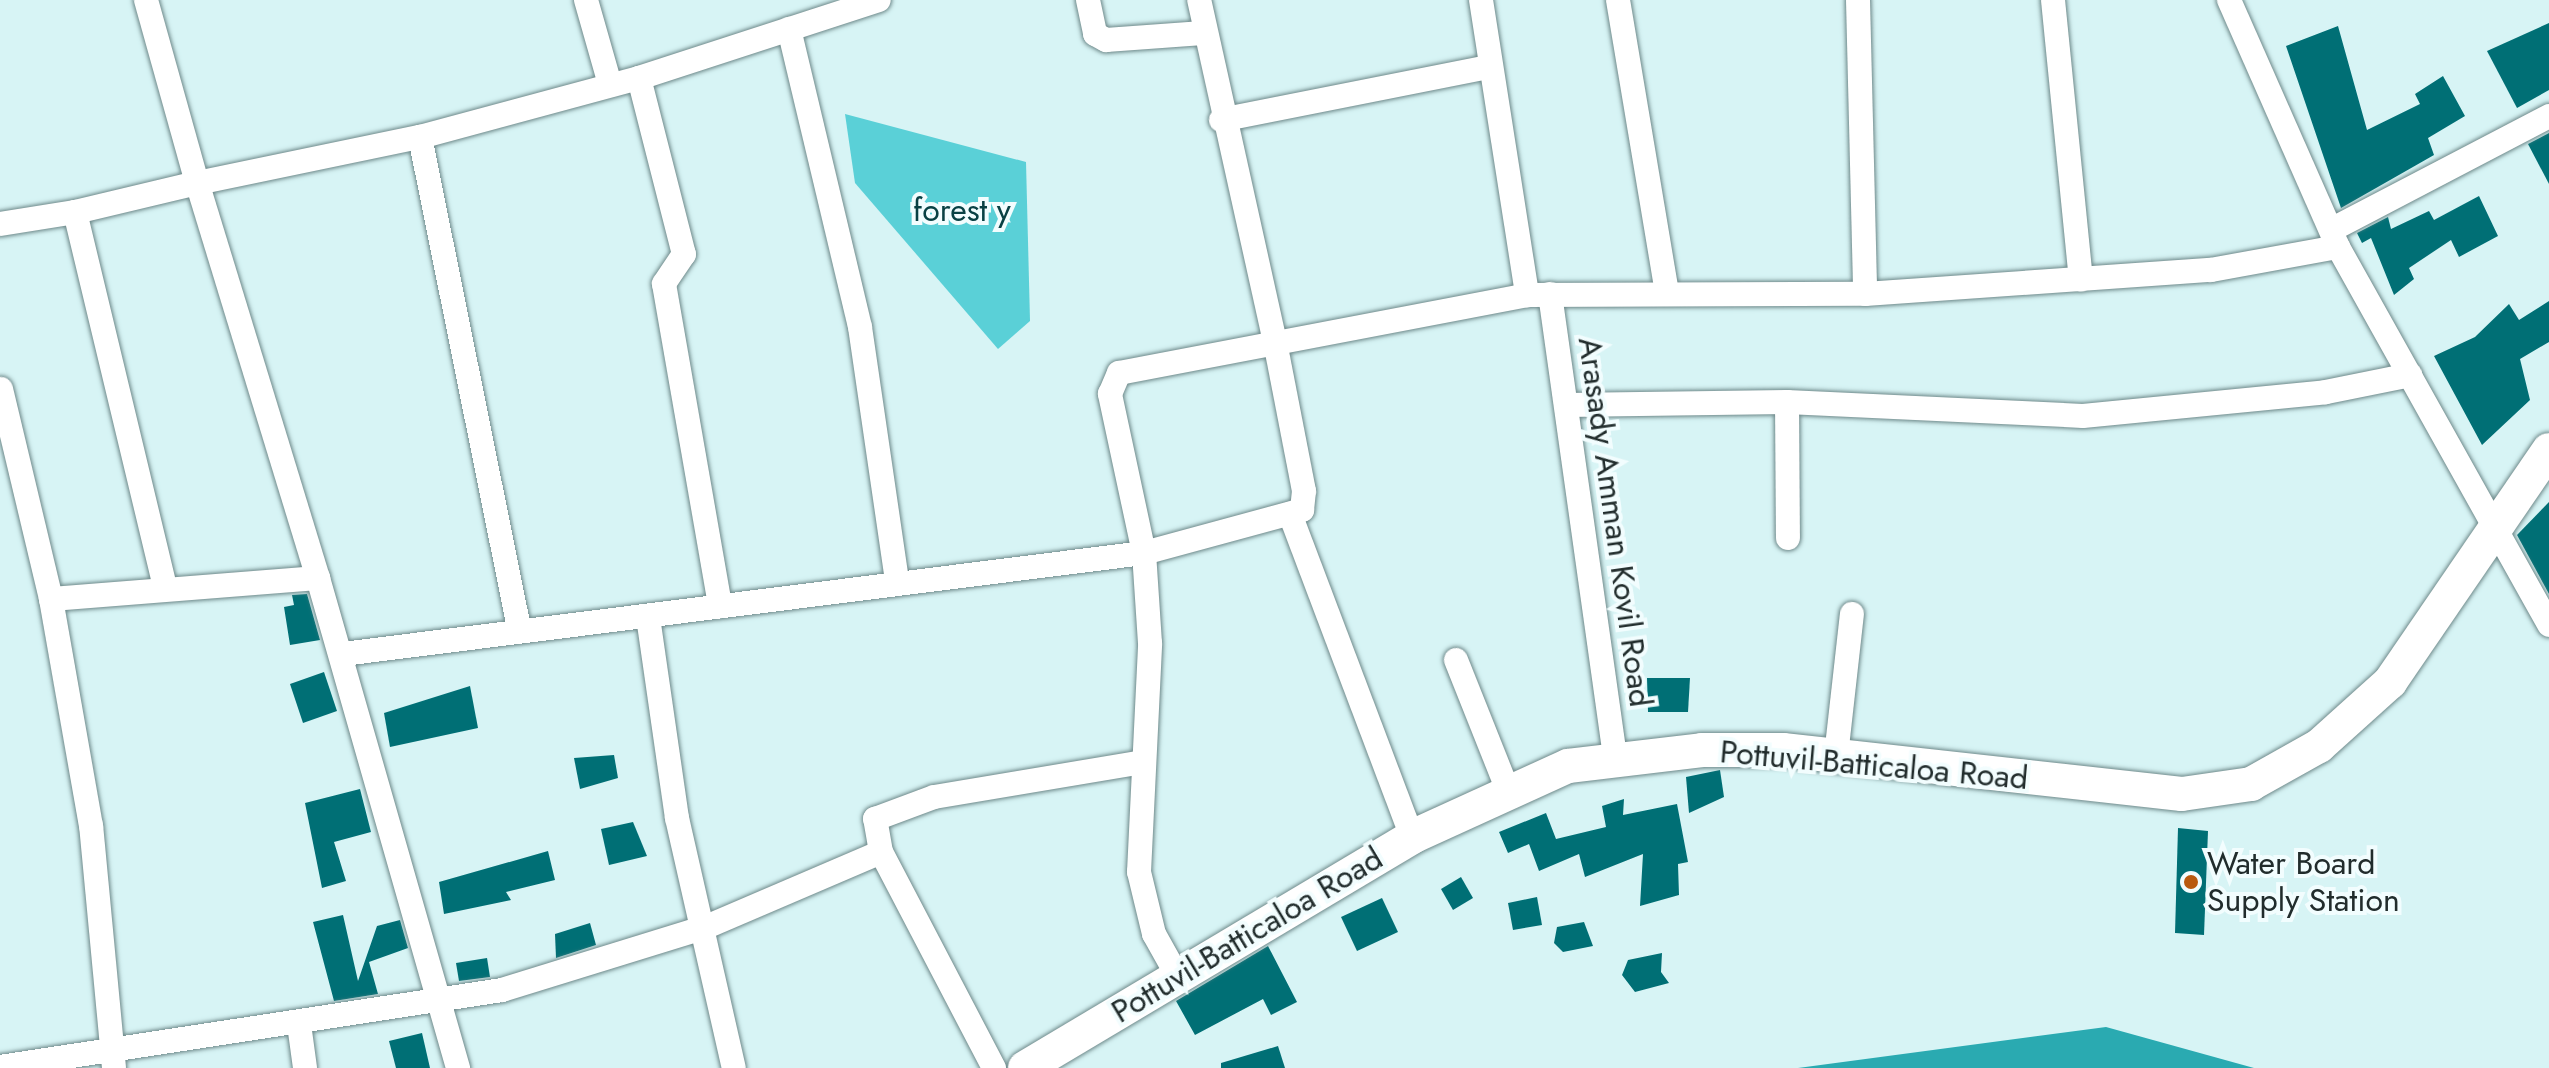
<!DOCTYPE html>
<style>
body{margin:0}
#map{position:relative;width:2549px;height:1068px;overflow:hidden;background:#d7f4f5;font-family:Jost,sans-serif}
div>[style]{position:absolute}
.forest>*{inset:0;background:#5ad0d7}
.water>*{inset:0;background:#2aaab1}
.building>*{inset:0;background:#006f75}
.roads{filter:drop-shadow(0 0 2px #6e898a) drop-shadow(0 0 2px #6e898a)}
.minor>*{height:24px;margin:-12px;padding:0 12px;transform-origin:12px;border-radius:12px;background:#fff}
.highway>*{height:34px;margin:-17px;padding:0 17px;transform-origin:17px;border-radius:17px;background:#fff}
.dots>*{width:22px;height:22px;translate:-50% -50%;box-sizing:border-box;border:4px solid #f2fdfe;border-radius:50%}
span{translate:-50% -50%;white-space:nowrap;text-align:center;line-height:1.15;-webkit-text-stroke:8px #f2fdfe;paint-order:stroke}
.park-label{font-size:32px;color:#094144}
.street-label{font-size:32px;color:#212c2c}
.poi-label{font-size:32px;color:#212c2c}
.left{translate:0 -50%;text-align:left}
</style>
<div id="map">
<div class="forest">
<div style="clip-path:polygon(845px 114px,1026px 162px,1030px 321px,998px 349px,855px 183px)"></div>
</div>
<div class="water">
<div style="clip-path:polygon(2106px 1027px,2254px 1068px,1798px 1068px)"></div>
</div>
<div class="building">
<div style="clip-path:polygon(2549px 23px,2549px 90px,2517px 108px,2487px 51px)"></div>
<div style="clip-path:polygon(2338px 26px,2367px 130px,2420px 104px,2415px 94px,2443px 76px,2465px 116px,2428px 138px,2434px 155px,2341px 208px,2286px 46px)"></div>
<div style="clip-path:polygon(2549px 133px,2549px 184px,2528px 144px)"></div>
<div style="clip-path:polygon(2479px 196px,2498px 236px,2459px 257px,2451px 240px,2409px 268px,2414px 279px,2394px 295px,2371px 238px,2362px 243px,2357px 233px,2388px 217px,2391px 229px,2429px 211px,2434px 220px)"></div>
<div style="clip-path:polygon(2549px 301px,2549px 342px,2520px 359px,2530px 400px,2482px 445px,2434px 356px,2475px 337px,2509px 304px,2519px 320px)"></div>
<div style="clip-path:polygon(2549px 502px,2549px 594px,2517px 535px)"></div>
<div style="clip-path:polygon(307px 594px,320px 640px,290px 645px,284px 607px,294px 605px,292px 595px)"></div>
<div style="clip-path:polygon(324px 672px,337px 711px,303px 723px,290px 684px)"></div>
<div style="clip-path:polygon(1647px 678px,1690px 678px,1688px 712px,1648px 712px)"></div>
<div style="clip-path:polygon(470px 686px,478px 728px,390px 747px,384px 713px)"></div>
<div style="clip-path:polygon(614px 755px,618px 778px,580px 789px,574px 758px)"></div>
<div style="clip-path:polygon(1720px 770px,1724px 797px,1689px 813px,1686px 777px)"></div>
<div style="clip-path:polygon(360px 789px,371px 832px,334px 842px,346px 881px,322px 888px,305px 803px)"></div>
<div style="clip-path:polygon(1624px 799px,1623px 815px,1677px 804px,1688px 862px,1678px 864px,1679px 895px,1640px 906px,1643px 854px,1585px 877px,1579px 854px,1539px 871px,1529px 844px,1508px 853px,1499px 832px,1546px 813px,1556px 839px,1606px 827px,1602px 806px)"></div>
<div style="clip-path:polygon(633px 822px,647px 856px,609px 865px,601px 829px)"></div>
<div style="clip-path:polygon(2178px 828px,2208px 831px,2204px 935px,2175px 933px)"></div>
<div style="clip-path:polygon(548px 851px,555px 880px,506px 892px,511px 900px,444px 914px,439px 882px)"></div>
<div style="clip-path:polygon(1461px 877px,1473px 898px,1453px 910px,1441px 889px)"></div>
<div style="clip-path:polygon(1537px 897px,1542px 925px,1513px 930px,1508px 903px)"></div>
<div style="clip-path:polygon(1382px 898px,1398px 932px,1357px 951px,1341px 917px)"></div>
<div style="clip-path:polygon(343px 915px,358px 981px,377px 926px,400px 920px,408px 948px,369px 962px,378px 994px,334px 1001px,313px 922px)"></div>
<div style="clip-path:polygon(1584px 922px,1593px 946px,1563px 952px,1554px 943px,1557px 927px)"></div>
<div style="clip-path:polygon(590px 923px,596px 945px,556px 958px,555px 934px)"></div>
<div style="clip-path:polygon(1268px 946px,1297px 1002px,1271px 1015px,1263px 999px,1195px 1035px,1176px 1001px)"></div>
<div style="clip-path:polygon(1662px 953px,1661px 972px,1669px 983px,1635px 992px,1622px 975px,1628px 960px)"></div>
<div style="clip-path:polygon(487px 958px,490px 977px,459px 981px,456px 963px)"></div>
<div style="clip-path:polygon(422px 1033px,430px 1068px,396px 1068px,389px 1041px)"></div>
<div style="clip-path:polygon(1278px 1046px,1285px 1068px,1221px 1068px,1221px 1063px)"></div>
</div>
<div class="roads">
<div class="minor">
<div style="left:146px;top:0;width:190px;rotate:74.4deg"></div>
<div style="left:197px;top:183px;width:228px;rotate:-11.7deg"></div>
<div style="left:420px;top:137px;width:227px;rotate:-15.1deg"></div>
<div style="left:639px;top:78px;width:252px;rotate:-18deg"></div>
<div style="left:586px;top:0;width:87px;rotate:74.1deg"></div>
<div style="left:1088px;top:0;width:35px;rotate:78deg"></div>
<div style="left:1095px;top:34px;width:13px;rotate:29deg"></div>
<div style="left:1106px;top:40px;width:97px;rotate:-4.1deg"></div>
<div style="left:1481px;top:0;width:299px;rotate:81.1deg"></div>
<div style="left:1618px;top:0;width:297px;rotate:80.5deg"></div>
<div style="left:1858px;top:0;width:294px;rotate:88.6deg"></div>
<div style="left:2053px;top:0;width:281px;rotate:84.3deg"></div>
<div style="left:2229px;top:0;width:270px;rotate:66.2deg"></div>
<div style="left:2338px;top:247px;width:433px;rotate:60.8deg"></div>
<div style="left:789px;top:29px;width:306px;rotate:76.6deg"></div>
<div style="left:860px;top:327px;width:257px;rotate:81.7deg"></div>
<div style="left:639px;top:78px;width:182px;rotate:75.7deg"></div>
<div style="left:684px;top:254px;width:36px;rotate:124deg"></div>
<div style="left:664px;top:284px;width:327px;rotate:80.1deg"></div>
<div style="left:1221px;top:120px;width:272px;rotate:-11.2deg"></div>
<div style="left:420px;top:137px;width:501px;rotate:78.6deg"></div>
<div style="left:0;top:224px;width:76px;rotate:-9.1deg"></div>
<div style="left:2331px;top:230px;width:246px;rotate:-27.6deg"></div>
<div style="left:1550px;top:294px;width:469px;rotate:82deg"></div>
<div style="left:1px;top:389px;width:216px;rotate:76.6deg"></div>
<div style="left:1787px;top:402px;width:136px;rotate:89.6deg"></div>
<div style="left:1566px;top:405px;width:221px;rotate:-0.8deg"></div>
<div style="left:1787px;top:402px;width:296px;rotate:2.7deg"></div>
<div style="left:2083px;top:416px;width:244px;rotate:-5.6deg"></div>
<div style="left:2326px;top:392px;width:86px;rotate:-11.4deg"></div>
<div style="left:1290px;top:514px;width:345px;rotate:69.3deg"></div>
<div style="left:318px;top:578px;width:510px;rotate:74.05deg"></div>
<div style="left:648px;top:617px;width:203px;rotate:81.8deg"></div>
<div style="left:677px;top:818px;width:256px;rotate:77.2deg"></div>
<div style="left:343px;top:654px;width:807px;rotate:-7.19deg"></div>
<div style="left:1144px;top:553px;width:164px;rotate:-15.2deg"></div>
<div style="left:1302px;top:510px;width:19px;rotate:-84deg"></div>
<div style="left:1304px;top:491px;width:152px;rotate:-101deg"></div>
<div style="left:1275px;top:342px;width:350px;rotate:-102.5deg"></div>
<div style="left:1456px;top:660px;width:138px;rotate:68.3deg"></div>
<div style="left:1836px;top:756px;width:143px;rotate:-83.6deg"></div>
<div style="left:1178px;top:977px;width:49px;rotate:-119.2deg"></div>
<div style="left:1154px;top:934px;width:64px;rotate:-103.6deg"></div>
<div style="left:1139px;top:872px;width:229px;rotate:-87.2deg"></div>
<div style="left:1150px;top:643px;width:90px;rotate:-93.8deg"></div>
<div style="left:1144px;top:553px;width:163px;rotate:-102.1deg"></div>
<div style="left:1110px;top:394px;width:23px;rotate:-67deg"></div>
<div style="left:1119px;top:373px;width:415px;rotate:-10.8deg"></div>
<div style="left:1527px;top:295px;width:338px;rotate:-0.2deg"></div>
<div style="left:1865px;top:294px;width:347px;rotate:-4deg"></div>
<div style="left:2211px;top:270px;width:129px;rotate:-10.3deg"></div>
<div style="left:299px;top:1024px;width:44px;rotate:82.2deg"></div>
<div style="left:0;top:1067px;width:508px;rotate:-8.72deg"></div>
<div style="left:502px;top:990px;width:214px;rotate:-17.2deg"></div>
<div style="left:706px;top:927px;width:190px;rotate:-23.2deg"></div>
<div style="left:114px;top:1068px;width:243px;rotate:-95.4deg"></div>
<div style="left:91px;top:826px;width:230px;rotate:-100deg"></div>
<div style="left:51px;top:599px;width:268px;rotate:-4.5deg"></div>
<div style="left:318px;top:578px;width:413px;rotate:-107deg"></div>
<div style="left:197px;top:183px;width:125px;rotate:166.6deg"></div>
<div style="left:75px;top:212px;width:385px;rotate:76.5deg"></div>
<div style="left:994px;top:1068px;width:244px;rotate:-117.6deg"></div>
<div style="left:881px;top:852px;width:34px;rotate:-100deg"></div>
<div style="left:875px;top:819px;width:63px;rotate:-20.4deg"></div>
<div style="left:934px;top:797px;width:212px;rotate:-9.5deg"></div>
</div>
<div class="highway">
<div style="left:1025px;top:1068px;width:451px;rotate:-30.8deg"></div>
<div style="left:1412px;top:837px;width:171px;rotate:-24.5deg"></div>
<div style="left:1568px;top:766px;width:135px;rotate:-6.8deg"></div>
<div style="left:1702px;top:750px;width:81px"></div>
<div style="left:1783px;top:750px;width:401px;rotate:6.3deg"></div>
<div style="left:2182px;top:794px;width:70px;rotate:-8.2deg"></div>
<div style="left:2251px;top:784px;width:78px;rotate:-29.2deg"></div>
<div style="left:2319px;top:746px;width:96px;rotate:-42deg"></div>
<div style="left:2390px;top:682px;width:281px;rotate:-55.6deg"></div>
</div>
</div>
<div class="dots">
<div style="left:2191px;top:882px;background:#b95a0f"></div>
</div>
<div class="park-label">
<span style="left:962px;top:210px">forest y</span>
</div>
<div class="street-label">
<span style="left:1615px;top:522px;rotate:82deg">Arasady Amman Kovil Road</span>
<span style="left:1874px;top:765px;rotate:5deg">Pottuvil-Batticaloa Road</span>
<span style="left:1247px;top:935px;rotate:-31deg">Pottuvil-Batticaloa Road</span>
</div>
<div class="poi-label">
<span class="left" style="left:2207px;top:882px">Water Board<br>Supply Station</span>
</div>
</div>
